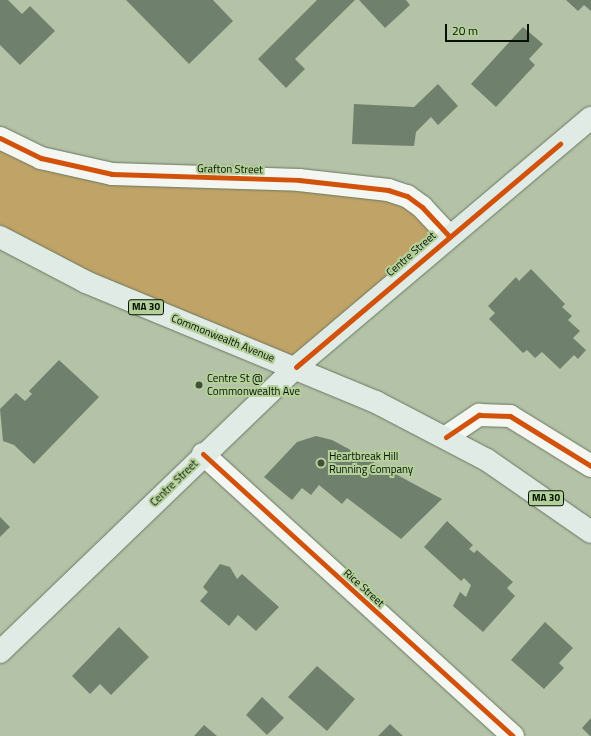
<!DOCTYPE html>
<style>
body{margin:0}
#map{position:relative;width:591px;height:736px;overflow:hidden;background:#b4c3a7;font-family:"Titillium Web",sans-serif}
div>[style]{position:absolute}
.green>*{inset:0;background:#c0a366}
.building>*{inset:0;background:#6f816c}
.roads{filter:drop-shadow(0 0 1px #6c7761) drop-shadow(0 0 1px #6c7761)}
.minor>*{height:22px;margin:-11px;padding:0 11px;transform-origin:11px;border-radius:11px;background:#f4f6f2}
.primary>*{height:22px;margin:-11px;padding:0 11px;transform-origin:11px;border-radius:11px;background:#e0ebe6}
.cycleway>*{height:5px;margin:-2.5px;padding:0 2.5px;transform-origin:2.5px;border-radius:2.5px;background:#d2520b}
.dots>*{width:11px;height:11px;translate:-50% -50%;box-sizing:border-box;border:2px solid #b3d09a;border-radius:50%}
span{translate:-50% -50%;white-space:nowrap;text-align:center;line-height:1.15;-webkit-text-stroke:4px #b3d09a;paint-order:stroke}
.shield-label span{padding:1px 3px;background:#b3d09a;border:1px solid;border-radius:3px;-webkit-text-stroke-width:0}
.shield-label{font-size:10px;color:#070f01;font-weight:700}
.street-label{font-size:11px;color:#070f01}
.poi-label{font-size:11px;color:#070f01}
.left{translate:0 -50%;text-align:left}
.scale{position:absolute;left:445px;top:24px;width:84px;height:18px;box-sizing:border-box;border:2px solid #070f01;border-top:0;padding-left:5px;font-size:12px;line-height:14px;white-space:nowrap;color:#070f01;-webkit-text-stroke:3px #b3d09a;paint-order:stroke}
</style>
<div id="map">
<div class="green">
<div style="clip-path:polygon(0 138px,41px 158px,388px 190px,449px 236px,296px 367px,0 237px)"></div>
</div>
<div class="building">
<div style="clip-path:polygon(0 0,8px 0,22px 14px,30px 6px,55px 31px,20px 65px,0 45px)"></div>
<div style="clip-path:polygon(126px 0,213px 0,233px 21px,189px 64px)"></div>
<div style="clip-path:polygon(317px 0,355px 0,295px 59px,305px 69px,286px 88px,258px 59px)"></div>
<div style="clip-path:polygon(359px 0,406px 0,410px 5px,385px 28px)"></div>
<div style="clip-path:polygon(566px 0,591px 0,591px 11px,584px 5px,578px 11px)"></div>
<div style="clip-path:polygon(523px 27px,543px 44px,529px 59px,535px 65px,496px 107px,471px 84px)"></div>
<div style="clip-path:polygon(438px 84px,458px 106px,438px 125px,431px 117px,416px 132px,414px 146px,352px 144px,354px 104px,414px 107px)"></div>
<div style="clip-path:polygon(531px 269px,565px 304px,562px 307px,572px 316px,568px 320px,580px 331px,573px 338px,586px 350px,578px 359px,574px 355px,560px 369px,542px 352px,535px 358px,527px 350px,523px 353px,489px 319px,495px 313px,488px 306px,516px 277px,519px 281px)"></div>
<div style="clip-path:polygon(59px 360px,99px 397px,34px 464px,14px 445px,3px 441px,0 409px,16px 393px,25px 401px,32px 394px,29px 391px)"></div>
<div style="clip-path:polygon(316px 436px,332px 440px,442px 499px,401px 539px,347px 498px,342px 504px,319px 485px,311px 495px,302px 488px,292px 500px,264px 477px,297px 442px)"></div>
<div style="clip-path:polygon(0 517px,10px 527px,0 537px)"></div>
<div style="clip-path:polygon(447px 521px,473px 545px,469px 549px,474px 553px,477px 550px,513px 582px,507px 588px,515px 596px,483px 632px,453px 606px,460px 592px,466px 597px,471px 585px,464px 578px,461px 581px,424px 547px)"></div>
<div style="clip-path:polygon(220px 564px,230px 567px,237px 579px,242px 574px,279px 607px,256px 631px,238px 615px,229px 626px,200px 601px,208px 592px,203px 587px)"></div>
<div style="clip-path:polygon(545px 622px,573px 648px,559px 663px,564px 668px,544px 689px,511px 660px)"></div>
<div style="clip-path:polygon(119px 627px,149px 657px,111px 695px,100px 684px,90px 694px,72px 676px)"></div>
<div style="clip-path:polygon(317px 666px,355px 699px,327px 731px,288px 697px)"></div>
<div style="clip-path:polygon(262px 697px,284px 718px,267px 735px,246px 715px)"></div>
<div style="clip-path:polygon(591px 718px,591px 736px,590px 736px,582px 728px)"></div>
<div style="clip-path:polygon(390px 724px,403px 736px,378px 736px)"></div>
<div style="clip-path:polygon(204px 725px,217px 736px,194px 736px)"></div>
</div>
<div class="roads">
<div class="minor">
<div style="left:0;top:138px;width:46px;rotate:26deg"></div>
<div style="left:41px;top:158px;width:73px;rotate:12.7deg"></div>
<div style="left:112px;top:174px;width:187px;rotate:1.8deg"></div>
<div style="left:299px;top:180px;width:90px;rotate:6.4deg"></div>
<div style="left:388px;top:190px;width:20px;rotate:18deg"></div>
<div style="left:407px;top:196px;width:19px;rotate:36deg"></div>
<div style="left:422px;top:207px;width:40px;rotate:47deg"></div>
<div style="left:446px;top:437px;width:40px;rotate:-34deg"></div>
<div style="left:479px;top:415px;width:31px;rotate:2deg"></div>
<div style="left:510px;top:416px;width:95px;rotate:31.7deg"></div>
<div style="left:203px;top:454px;width:419px;rotate:42.3deg"></div>
</div>
<div class="primary">
<div style="left:0;top:237px;width:97px;rotate:27.6deg"></div>
<div style="left:86px;top:282px;width:314px;rotate:22.5deg"></div>
<div style="left:376px;top:402px;width:125px;rotate:27.6deg"></div>
<div style="left:487px;top:460px;width:126px;rotate:34.7deg"></div>
<div style="left:0;top:652px;width:411px;rotate:-43.9deg"></div>
<div style="left:296px;top:367px;width:386px;rotate:-40.2deg"></div>
</div>
</div>
<div class="cycleway">
<div style="left:0;top:138px;width:46px;rotate:26deg"></div>
<div style="left:41px;top:158px;width:73px;rotate:12.7deg"></div>
<div style="left:112px;top:174px;width:187px;rotate:1.8deg"></div>
<div style="left:299px;top:180px;width:90px;rotate:6.4deg"></div>
<div style="left:388px;top:190px;width:20px;rotate:18deg"></div>
<div style="left:407px;top:196px;width:19px;rotate:36deg"></div>
<div style="left:422px;top:207px;width:40px;rotate:47deg"></div>
<div style="left:296px;top:367px;width:346px;rotate:-40.2deg"></div>
<div style="left:446px;top:437px;width:40px;rotate:-34deg"></div>
<div style="left:479px;top:415px;width:31px;rotate:2deg"></div>
<div style="left:510px;top:416px;width:95px;rotate:31.7deg"></div>
<div style="left:203px;top:454px;width:419px;rotate:42.3deg"></div>
</div>
<div class="dots">
<div style="left:199px;top:385px;background:#444e3b"></div>
<div style="left:321px;top:463px;background:#444e3b"></div>
</div>
<div class="shield-label">
<span style="left:146px;top:307px">MA 30</span>
<span style="left:546px;top:498px">MA 30</span>
</div>
<div class="street-label">
<span style="left:230px;top:169px;rotate:1deg">Grafton Street</span>
<span style="left:411px;top:254px;rotate:-41deg">Centre Street</span>
<span style="left:223px;top:338px;rotate:22deg">Commonwealth Avenue</span>
<span style="left:174px;top:483px;rotate:-44deg">Centre Street</span>
<span style="left:364px;top:588px;rotate:42deg">Rice Street</span>
</div>
<div class="poi-label">
<span class="left" style="left:207px;top:385px">Centre St @<br>Commonwealth Ave</span>
<span class="left" style="left:329px;top:463px">Heartbreak Hill<br>Running Company</span>
</div>
<div class="scale">20 m</div>
</div>
